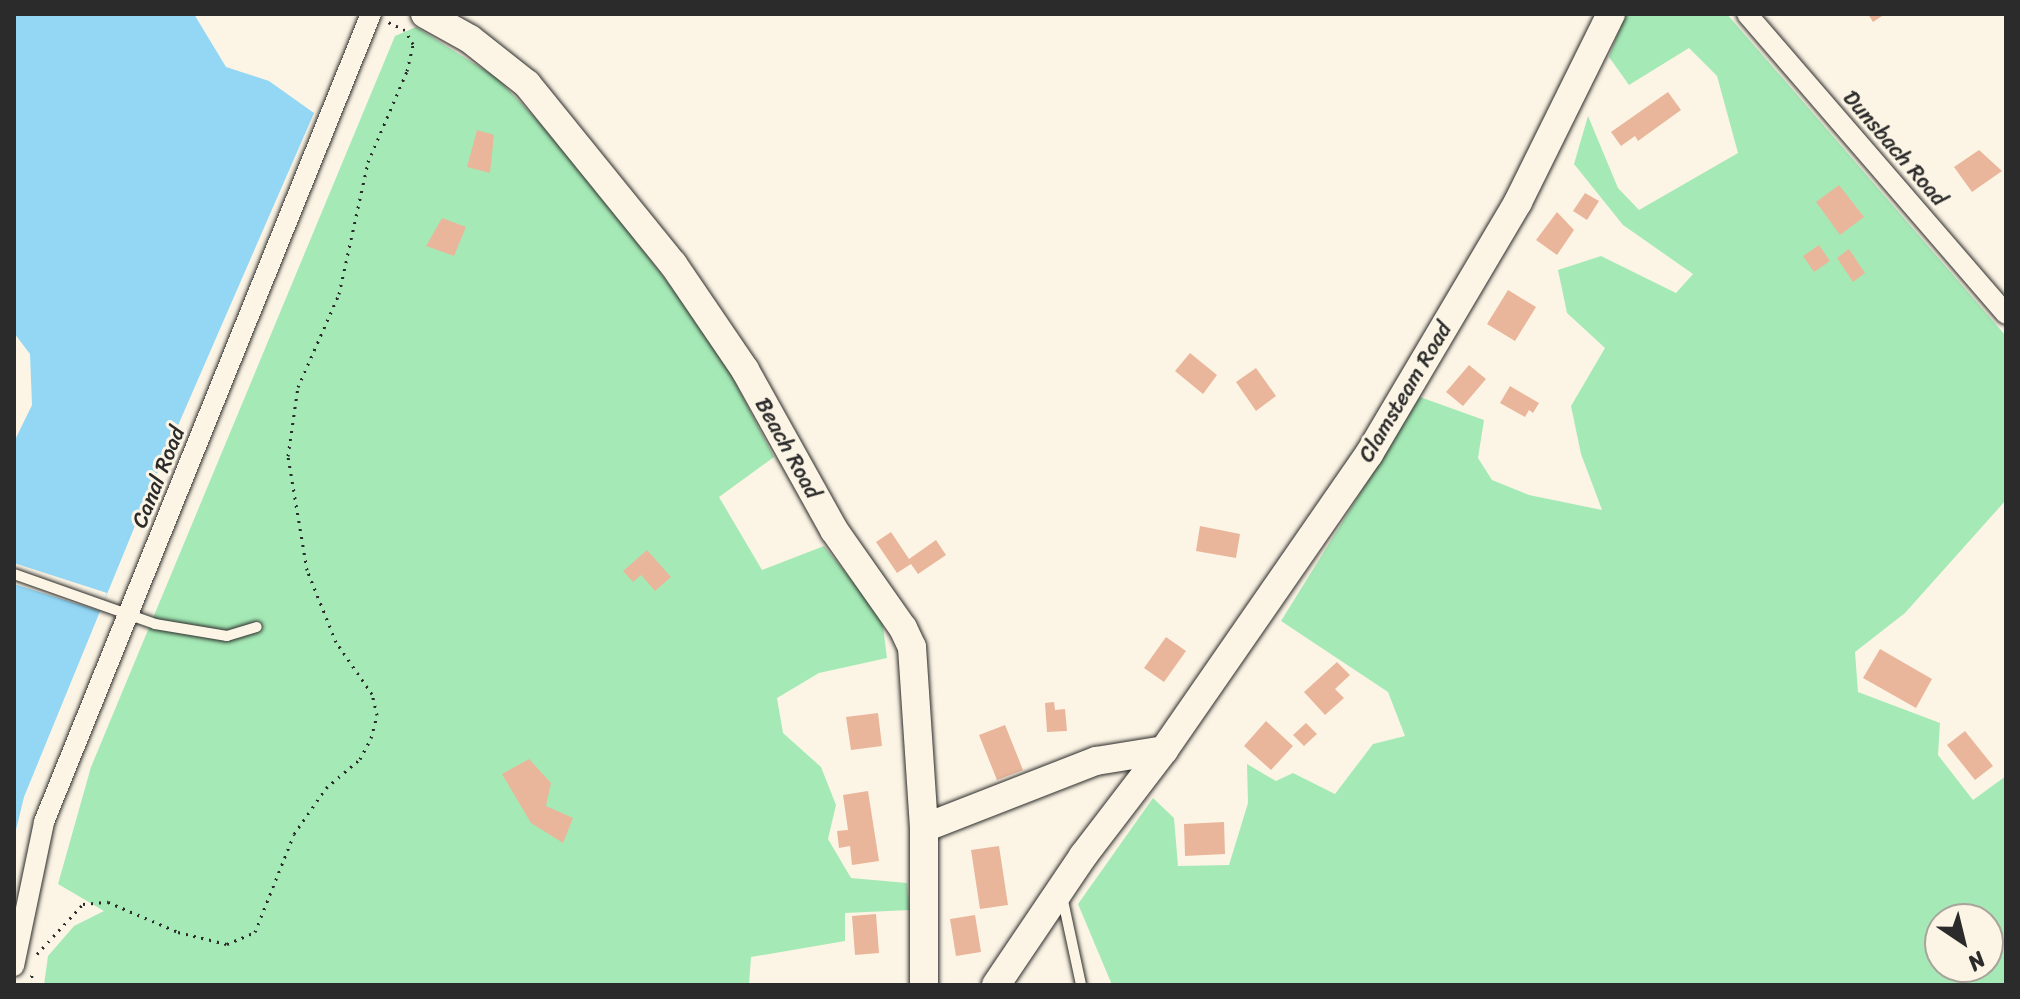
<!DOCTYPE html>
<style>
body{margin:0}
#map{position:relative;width:2020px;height:999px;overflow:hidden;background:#fcf5e5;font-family:Sriracha,sans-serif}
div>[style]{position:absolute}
.green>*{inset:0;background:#a5eab6}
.water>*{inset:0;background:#93d7f5}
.pier>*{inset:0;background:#fcf5e5}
.building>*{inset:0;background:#e9b69b}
.path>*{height:3px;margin-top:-1.5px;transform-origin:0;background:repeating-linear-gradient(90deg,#2b2b2b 0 2px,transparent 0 8px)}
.roads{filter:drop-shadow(0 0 2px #2b2b2b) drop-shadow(0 0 2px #2b2b2b)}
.lane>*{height:10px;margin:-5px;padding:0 5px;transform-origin:5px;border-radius:5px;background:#fcf5e5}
.street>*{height:20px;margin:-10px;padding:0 10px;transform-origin:10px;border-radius:10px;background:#fcf5e5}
.secondary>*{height:28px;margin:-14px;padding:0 14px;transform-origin:14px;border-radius:14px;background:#fcf5e5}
span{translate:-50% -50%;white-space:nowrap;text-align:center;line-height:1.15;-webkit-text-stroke:6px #fcf5e5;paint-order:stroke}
.street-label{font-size:22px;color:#2b2b2b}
.frame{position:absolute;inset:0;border:16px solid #2b2b2b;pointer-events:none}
.north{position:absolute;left:1924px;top:903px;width:80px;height:80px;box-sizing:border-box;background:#fcf5e5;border:2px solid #a8a49b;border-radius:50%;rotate:145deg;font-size:22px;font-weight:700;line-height:32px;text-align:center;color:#2b2b2b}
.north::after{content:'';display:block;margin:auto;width:28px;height:36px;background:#2b2b2b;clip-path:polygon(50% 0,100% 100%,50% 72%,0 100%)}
</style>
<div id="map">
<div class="green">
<div style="clip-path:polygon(evenodd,1625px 14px,1727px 14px,2006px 336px,2006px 500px,1905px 613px,1855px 652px,1858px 692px,1940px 723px,1938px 755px,1973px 800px,2006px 776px,2006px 985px,1112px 985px,1078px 904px,1153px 798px,1174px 818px,1178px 866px,1229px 865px,1248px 803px,1247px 764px,1276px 781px,1293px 773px,1335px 794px,1373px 744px,1405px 736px,1388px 692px,1281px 621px,1420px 397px,1484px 420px,1478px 458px,1492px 480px,1529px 495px,1602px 510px,1581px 454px,1571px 406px,1605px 348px,1567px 313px,1558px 270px,1601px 256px,1676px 293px,1693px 274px,1623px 225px,1574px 164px,1588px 116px,1618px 188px,1639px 210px,1738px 153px,1717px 76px,1689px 48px,1629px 85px,1609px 57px,1625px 14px,1940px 919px,1988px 919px,1988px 967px,1940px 967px,1940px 919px)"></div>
<div style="clip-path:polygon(416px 27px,497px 78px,562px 146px,714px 342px,774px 457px,719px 497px,762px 570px,824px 546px,882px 618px,887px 658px,819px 673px,777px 698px,783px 733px,821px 767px,836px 805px,828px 839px,851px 878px,907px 883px,910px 910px,845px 913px,845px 941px,751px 957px,749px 985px,44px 985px,48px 956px,74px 926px,104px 911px,58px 884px,91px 767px,395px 36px)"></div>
</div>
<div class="water">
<div style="clip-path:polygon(14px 14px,194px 14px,226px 67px,269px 81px,314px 113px,146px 499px,24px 797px,14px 838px,14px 442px,32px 405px,30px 354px,14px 333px)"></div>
</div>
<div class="pier">
<div style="clip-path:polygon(14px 563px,107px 593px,100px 611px,14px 584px)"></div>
</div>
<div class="building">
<div style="clip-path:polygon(1868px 14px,1885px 14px,1873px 22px)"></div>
<div style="clip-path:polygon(1668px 92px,1681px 110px,1638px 141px,1635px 136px,1621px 146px,1611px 132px)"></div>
<div style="clip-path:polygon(477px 130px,494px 135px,490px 173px,467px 167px)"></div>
<div style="clip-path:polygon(1979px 150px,2002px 171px,1972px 192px,1954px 167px)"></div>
<div style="clip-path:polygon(1839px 185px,1864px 217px,1840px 235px,1816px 202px)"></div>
<div style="clip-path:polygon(1585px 193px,1599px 201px,1587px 220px,1573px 211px)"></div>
<div style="clip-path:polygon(1557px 212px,1574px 230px,1557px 255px,1536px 240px)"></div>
<div style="clip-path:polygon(442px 218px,466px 227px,454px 256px,426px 246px)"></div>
<div style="clip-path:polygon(1819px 245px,1830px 261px,1814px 272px,1803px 256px)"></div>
<div style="clip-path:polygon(1849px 249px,1865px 273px,1853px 282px,1837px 258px)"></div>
<div style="clip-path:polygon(1508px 290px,1536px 307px,1515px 341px,1487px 324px)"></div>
<div style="clip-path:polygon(1190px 353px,1217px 375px,1203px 394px,1175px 371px)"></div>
<div style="clip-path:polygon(1469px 365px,1486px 379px,1463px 406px,1446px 392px)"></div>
<div style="clip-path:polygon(1256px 368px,1276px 396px,1256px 411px,1236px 382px)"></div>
<div style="clip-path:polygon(1510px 386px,1539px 403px,1533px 413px,1529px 410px,1525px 417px,1500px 403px)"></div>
<div style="clip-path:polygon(1200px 526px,1240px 534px,1236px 558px,1196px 551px)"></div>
<div style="clip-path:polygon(891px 532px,909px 559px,936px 540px,946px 555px,918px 574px,911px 564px,897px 573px,876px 542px)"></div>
<div style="clip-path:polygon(647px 550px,671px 577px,655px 591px,641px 575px,633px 582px,623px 571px)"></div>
<div style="clip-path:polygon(1166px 637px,1186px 651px,1164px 682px,1144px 668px)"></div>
<div style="clip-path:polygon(1880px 649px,1932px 679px,1916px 708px,1863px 678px)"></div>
<div style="clip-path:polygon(1337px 662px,1350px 675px,1335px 689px,1344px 698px,1325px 715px,1304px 692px)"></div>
<div style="clip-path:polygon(1054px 702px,1055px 710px,1065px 709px,1067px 731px,1047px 732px,1045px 703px)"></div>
<div style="clip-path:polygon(878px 713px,882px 746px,851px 750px,846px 717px)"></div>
<div style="clip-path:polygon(1266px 721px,1293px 746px,1271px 770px,1244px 746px)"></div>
<div style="clip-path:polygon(1306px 723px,1317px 734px,1304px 746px,1293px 735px)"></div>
<div style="clip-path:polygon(1005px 725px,1023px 770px,997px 780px,979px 735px)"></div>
<div style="clip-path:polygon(1965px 731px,1993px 766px,1975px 780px,1947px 745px)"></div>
<div style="clip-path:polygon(529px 759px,551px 783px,546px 806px,573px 818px,563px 843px,531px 823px,502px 774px)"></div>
<div style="clip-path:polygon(868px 791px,879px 861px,852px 865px,850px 846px,839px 848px,837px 831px,848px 830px,843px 795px)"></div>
<div style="clip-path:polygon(1224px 822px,1225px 854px,1185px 856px,1184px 824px)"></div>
<div style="clip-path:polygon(999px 846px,1008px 905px,980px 909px,971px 850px)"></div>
<div style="clip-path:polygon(876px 914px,879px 953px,855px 955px,852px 916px)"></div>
<div style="clip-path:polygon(975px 915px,981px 952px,956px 956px,950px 919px)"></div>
</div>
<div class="path">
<div style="left:37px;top:954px;width:68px;rotate:-47.4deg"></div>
<div style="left:83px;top:904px;width:25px;rotate:-5deg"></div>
<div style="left:108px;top:902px;width:76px;rotate:23.2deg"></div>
<div style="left:178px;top:932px;width:50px;rotate:13.8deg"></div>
<div style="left:227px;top:944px;width:30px;rotate:-23deg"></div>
<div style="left:255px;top:932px;width:105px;rotate:-68.3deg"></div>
<div style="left:294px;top:834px;width:56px;rotate:-55.2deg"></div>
<div style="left:326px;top:788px;width:45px;rotate:-40.5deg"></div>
<div style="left:360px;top:759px;width:24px;rotate:-62deg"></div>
<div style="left:371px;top:738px;width:24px;rotate:-75deg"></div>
<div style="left:377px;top:715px;width:22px;rotate:-103deg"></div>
<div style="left:372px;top:694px;width:63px;rotate:-124.7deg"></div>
<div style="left:336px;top:642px;width:78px;rotate:-111.9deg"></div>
<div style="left:307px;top:570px;width:116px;rotate:-99.5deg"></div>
<div style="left:288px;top:456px;width:70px;rotate:-81.8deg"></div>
<div style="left:298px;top:387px;width:102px;rotate:-66.2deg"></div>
<div style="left:339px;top:294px;width:135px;rotate:-77.6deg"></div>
<div style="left:368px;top:162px;width:99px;rotate:-66.8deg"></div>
<div style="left:407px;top:71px;width:28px;rotate:-77deg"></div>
<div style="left:413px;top:44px;width:16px;rotate:-120deg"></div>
<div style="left:405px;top:30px;width:19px;rotate:-155deg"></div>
<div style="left:31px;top:985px;width:12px;rotate:-85deg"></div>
</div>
<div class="roads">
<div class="lane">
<div style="left:14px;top:574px;width:150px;rotate:19.5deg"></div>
<div style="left:155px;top:624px;width:73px;rotate:9.5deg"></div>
<div style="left:227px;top:636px;width:31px;rotate:-17deg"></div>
<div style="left:1062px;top:896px;width:91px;rotate:77.9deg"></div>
</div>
<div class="street">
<div style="left:1747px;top:14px;width:396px;rotate:49.2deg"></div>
<div style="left:14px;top:966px;width:147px;rotate:-78.2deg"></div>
<div style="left:44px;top:822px;width:872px;rotate:-67.97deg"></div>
</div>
<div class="secondary">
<div style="left:425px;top:14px;width:51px;rotate:29.1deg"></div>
<div style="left:470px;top:39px;width:73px;rotate:38.3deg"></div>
<div style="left:527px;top:84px;width:232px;rotate:51deg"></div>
<div style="left:673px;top:264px;width:128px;rotate:55.8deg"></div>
<div style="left:745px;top:370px;width:183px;rotate:60.9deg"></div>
<div style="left:834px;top:530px;width:120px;rotate:54.9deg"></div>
<div style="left:903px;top:628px;width:21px;rotate:65deg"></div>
<div style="left:912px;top:647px;width:181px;rotate:86.2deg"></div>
<div style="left:924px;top:828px;width:157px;rotate:90deg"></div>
<div style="left:924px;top:828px;width:185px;rotate:-21.3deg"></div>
<div style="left:1096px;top:761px;width:69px;rotate:-9.2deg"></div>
<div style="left:1164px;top:750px;width:360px;rotate:-55.3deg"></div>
<div style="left:1369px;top:454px;width:293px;rotate:-59.4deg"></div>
<div style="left:1518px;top:202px;width:210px;rotate:-63.7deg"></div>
<div style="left:996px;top:985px;width:156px;rotate:-56deg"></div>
<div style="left:1083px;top:856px;width:133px;rotate:-52.6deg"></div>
</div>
</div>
<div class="street-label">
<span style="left:1895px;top:148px;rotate:49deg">Dunsbach Road</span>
<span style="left:1405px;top:392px;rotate:-59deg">Clamsteam Road</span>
<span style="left:788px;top:448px;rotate:61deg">Beach Road</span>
<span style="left:158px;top:477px;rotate:-68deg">Canal Road</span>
</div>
<div class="frame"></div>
<div class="north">N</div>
</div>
